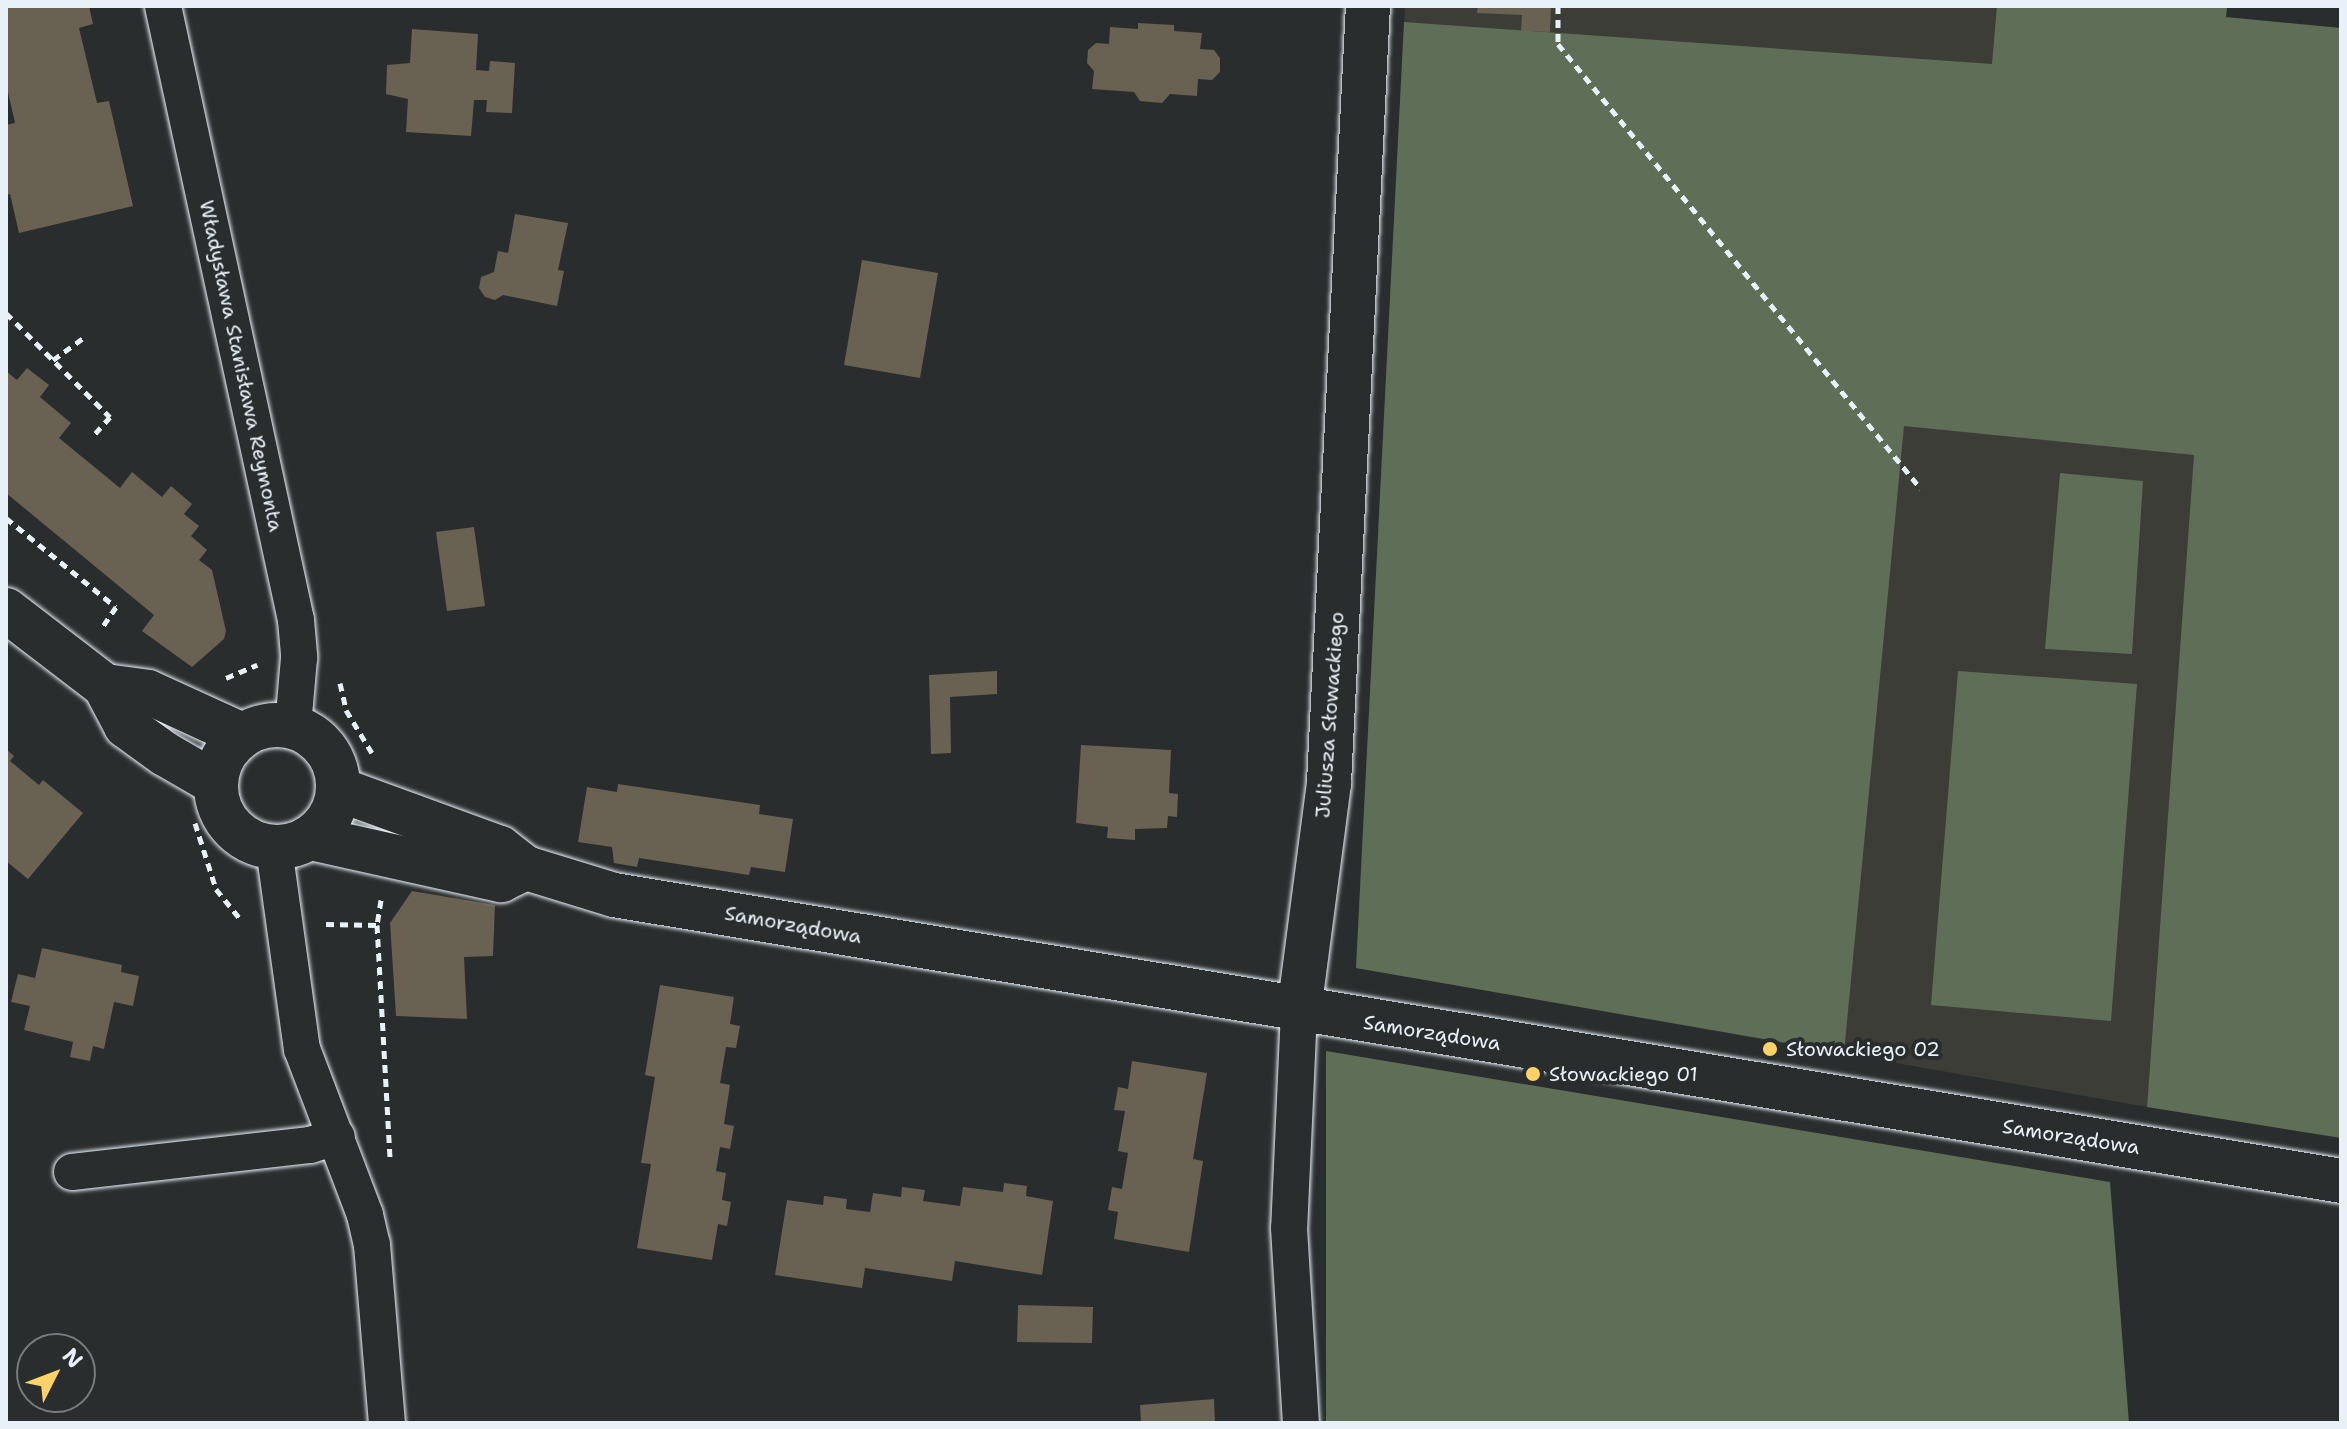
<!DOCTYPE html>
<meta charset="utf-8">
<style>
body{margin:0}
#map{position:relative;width:2347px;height:1429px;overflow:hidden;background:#2a2d2e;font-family:"Shantell Sans",sans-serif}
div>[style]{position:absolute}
.built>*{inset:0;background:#3d3d38}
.green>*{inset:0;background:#5f6e56}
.building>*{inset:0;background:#696151}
.path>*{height:5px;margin-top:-2.5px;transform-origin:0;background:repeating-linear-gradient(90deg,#e8f1f8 0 8px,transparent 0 14px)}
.roads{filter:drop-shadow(0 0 2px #e8f1f8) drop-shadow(0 0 2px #e8f1f8)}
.street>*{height:36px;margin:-18px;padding:0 18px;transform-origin:18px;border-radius:18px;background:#2a2d2e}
.secondary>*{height:44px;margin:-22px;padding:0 22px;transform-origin:22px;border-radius:22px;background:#2a2d2e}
.secondary>.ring{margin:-22px;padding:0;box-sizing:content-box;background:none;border:44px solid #2a2d2e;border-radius:50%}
.dots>*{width:22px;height:22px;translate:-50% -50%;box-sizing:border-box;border:4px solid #2a2d2e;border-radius:50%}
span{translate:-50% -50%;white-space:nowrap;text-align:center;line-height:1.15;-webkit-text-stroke:8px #2a2d2e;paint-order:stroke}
.street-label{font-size:20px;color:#e8f1f8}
.poi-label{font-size:20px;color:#e8f1f8}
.left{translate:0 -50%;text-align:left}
.frame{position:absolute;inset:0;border:8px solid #e8f1f8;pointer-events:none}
.north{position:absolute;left:16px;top:1333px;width:80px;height:80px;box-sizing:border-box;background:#2a2d2e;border:2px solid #767b7f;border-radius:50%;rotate:48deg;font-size:22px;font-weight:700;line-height:32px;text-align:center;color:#e8f1f8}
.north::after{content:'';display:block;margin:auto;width:28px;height:36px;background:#ffd166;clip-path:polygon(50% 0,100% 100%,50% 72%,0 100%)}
</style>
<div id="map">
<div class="built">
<div style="clip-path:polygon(1405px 6px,2227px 6px,2147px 1107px,1356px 968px)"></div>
</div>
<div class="green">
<div style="clip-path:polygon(1997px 6px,2227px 6px,2226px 17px,2341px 28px,2341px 1138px,2147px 1107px,2194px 455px,1904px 426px,1844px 1053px,1356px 968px,1404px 22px,1992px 64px)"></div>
<div style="clip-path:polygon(2060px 473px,2143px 481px,2132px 654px,2045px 649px)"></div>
<div style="clip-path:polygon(1958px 671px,2137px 684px,2111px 1021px,1931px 1005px)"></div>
<div style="clip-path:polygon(1326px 1051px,2110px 1182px,2129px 1423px,1326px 1423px)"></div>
</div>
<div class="building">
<div style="clip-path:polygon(6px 6px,89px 6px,93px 24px,79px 28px,97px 103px,109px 101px,133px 206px,19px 233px,10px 194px,6px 195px,6px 125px,15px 123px,6px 83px)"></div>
<div style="clip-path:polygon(1478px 6px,1551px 6px,1550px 32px,1521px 31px,1522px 15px,1477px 13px)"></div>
<div style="clip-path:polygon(1138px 23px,1174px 25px,1174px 31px,1202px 33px,1200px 49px,1214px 50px,1220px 58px,1220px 72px,1212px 80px,1198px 79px,1197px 96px,1170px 94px,1162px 103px,1140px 101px,1134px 92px,1092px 89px,1094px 71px,1087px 63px,1088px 50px,1096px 43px,1109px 44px,1110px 27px,1138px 29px)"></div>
<div style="clip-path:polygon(412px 29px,478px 34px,476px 70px,489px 71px,490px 61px,515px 63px,512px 113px,486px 112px,487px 100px,474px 100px,471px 136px,406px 132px,408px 99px,386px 94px,387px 65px,410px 63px)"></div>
<div style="clip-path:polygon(515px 214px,568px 223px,558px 270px,564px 271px,557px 306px,503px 295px,495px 300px,485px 297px,479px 288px,481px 277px,494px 272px,498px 251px,508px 253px)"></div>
<div style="clip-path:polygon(862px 260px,938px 273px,920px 378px,844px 365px)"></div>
<div style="clip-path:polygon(27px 368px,49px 385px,40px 397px,71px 423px,59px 438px,120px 488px,132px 472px,162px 497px,171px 486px,192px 504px,184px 514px,199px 526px,191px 536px,207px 550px,199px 560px,212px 570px,226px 631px,224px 639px,192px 667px,142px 631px,154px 615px,6px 493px,6px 371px,17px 380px)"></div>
<div style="clip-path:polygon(474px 527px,485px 606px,447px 611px,436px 532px)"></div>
<div style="clip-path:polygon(997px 671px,997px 694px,950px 697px,951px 753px,931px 754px,929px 675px)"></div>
<div style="clip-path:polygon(1081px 745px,1171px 750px,1169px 793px,1178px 794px,1177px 817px,1168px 816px,1167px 828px,1135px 829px,1135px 840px,1107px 838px,1108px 827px,1076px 823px)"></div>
<div style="clip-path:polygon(6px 749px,14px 756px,10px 761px,39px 785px,43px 780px,83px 813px,28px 879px,6px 861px)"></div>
<div style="clip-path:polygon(618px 784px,760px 805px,759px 814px,793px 819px,785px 872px,751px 867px,749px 875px,639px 858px,637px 867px,614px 863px,612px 847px,578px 842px,587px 787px,617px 792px)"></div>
<div style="clip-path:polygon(412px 891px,495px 905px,493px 956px,464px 957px,467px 1019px,396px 1016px,390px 923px)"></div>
<div style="clip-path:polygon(42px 948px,122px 965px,121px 972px,139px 976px,133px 1006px,114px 1002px,104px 1049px,93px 1046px,90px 1061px,70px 1057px,73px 1042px,24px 1030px,30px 1006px,11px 1002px,18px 974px,35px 978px)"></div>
<div style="clip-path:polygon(660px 985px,734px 997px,730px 1024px,740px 1026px,736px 1048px,726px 1047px,720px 1083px,730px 1085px,724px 1124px,734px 1126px,730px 1149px,720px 1147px,716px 1171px,726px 1173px,722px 1200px,731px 1202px,727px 1226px,718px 1224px,712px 1260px,637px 1248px,651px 1164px,641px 1163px,655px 1077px,645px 1075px)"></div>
<div style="clip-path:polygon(1132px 1061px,1207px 1073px,1193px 1159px,1203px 1161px,1189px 1252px,1114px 1239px,1118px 1212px,1108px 1210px,1112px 1187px,1122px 1189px,1128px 1153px,1118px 1151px,1125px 1111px,1114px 1110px,1118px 1087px,1128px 1089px)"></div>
<div style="clip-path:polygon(1004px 1183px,1027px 1186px,1026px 1196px,1053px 1201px,1042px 1275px,955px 1261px,952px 1281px,865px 1268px,862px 1288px,775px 1275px,787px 1200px,823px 1205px,824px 1196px,847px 1199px,846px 1209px,870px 1212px,873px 1193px,901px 1197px,902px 1187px,925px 1190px,923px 1201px,960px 1206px,963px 1187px,1003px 1192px)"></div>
<div style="clip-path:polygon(1018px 1305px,1093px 1307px,1092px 1343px,1017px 1342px)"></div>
<div style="clip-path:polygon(1214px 1399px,1215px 1423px,1141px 1423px,1140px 1405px)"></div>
</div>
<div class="path">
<div style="left:1558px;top:6px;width:38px;rotate:90deg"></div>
<div style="left:1558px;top:44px;width:574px;rotate:50.79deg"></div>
<div style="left:6px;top:313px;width:147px;rotate:45deg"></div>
<div style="left:110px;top:417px;width:27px;rotate:132deg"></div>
<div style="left:53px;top:360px;width:39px;rotate:-36deg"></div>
<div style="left:6px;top:518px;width:141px;rotate:39deg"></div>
<div style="left:116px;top:607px;width:25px;rotate:124deg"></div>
<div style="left:226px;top:678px;width:34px;rotate:-23deg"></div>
<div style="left:340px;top:683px;width:28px;rotate:77deg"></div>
<div style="left:346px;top:710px;width:50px;rotate:58.8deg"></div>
<div style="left:195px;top:823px;width:69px;rotate:72.3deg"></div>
<div style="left:216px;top:889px;width:40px;rotate:51deg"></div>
<div style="left:381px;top:900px;width:25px;rotate:99deg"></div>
<div style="left:377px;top:925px;width:236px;rotate:86.8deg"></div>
<div style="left:326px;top:924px;width:51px;rotate:1.1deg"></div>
</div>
<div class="roads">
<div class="street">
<div style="left:163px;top:6px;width:628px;rotate:77.78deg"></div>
<div style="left:296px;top:620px;width:38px;rotate:85deg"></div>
<div style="left:299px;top:658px;width:69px;rotate:95deg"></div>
<div style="left:274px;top:848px;width:203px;rotate:82.1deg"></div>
<div style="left:302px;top:1049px;width:178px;rotate:69.2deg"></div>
<div style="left:365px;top:1215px;width:31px;rotate:77deg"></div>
<div style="left:372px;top:1245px;width:179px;rotate:85.2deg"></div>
<div style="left:1299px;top:1011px;width:217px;rotate:92.6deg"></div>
<div style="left:1289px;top:1228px;width:195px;rotate:86.5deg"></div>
<div style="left:72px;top:1172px;width:240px;rotate:-6.5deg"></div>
<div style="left:310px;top:1145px;width:28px;rotate:-17deg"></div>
</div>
<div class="secondary">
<div style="left:6px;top:610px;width:125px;rotate:37.5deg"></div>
<div style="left:105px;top:686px;width:45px;rotate:62.3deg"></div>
<div style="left:126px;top:726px;width:48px;rotate:35.7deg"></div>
<div style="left:165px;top:754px;width:58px;rotate:30.1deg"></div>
<div style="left:105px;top:686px;width:43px;rotate:7.9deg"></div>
<div style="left:148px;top:692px;width:103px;rotate:24.6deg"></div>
<div class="ring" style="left:216px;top:725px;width:78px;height:78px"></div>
<div style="left:338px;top:789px;width:172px;rotate:20deg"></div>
<div style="left:500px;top:848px;width:33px;rotate:38deg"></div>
<div style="left:526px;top:868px;width:92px;rotate:17.1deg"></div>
<div style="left:614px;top:895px;width:1751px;rotate:9.4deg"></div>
<div style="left:311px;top:838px;width:195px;rotate:12.5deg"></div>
<div style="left:501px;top:880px;width:28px;rotate:-26deg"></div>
<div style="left:1299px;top:1011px;width:230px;rotate:-82.5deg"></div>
<div style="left:1329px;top:783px;width:778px;rotate:-87.13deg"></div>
</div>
</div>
<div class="dots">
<div style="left:1770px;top:1049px;background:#ffd166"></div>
<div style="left:1533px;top:1074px;background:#ffd166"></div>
</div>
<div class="street-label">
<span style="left:241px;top:366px;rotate:78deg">Władysława Stanisława Reymonta</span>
<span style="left:1330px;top:715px;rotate:-86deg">Juliusza Słowackiego</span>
<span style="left:793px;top:925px;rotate:10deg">Samorządowa</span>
<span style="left:1432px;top:1033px;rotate:9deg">Samorządowa</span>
<span style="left:2071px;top:1137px;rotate:9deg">Samorządowa</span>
</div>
<div class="poi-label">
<span class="left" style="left:1786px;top:1049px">Słowackiego 02</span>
<span class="left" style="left:1549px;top:1074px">Słowackiego 01</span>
</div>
<div class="frame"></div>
<div class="north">N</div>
</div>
